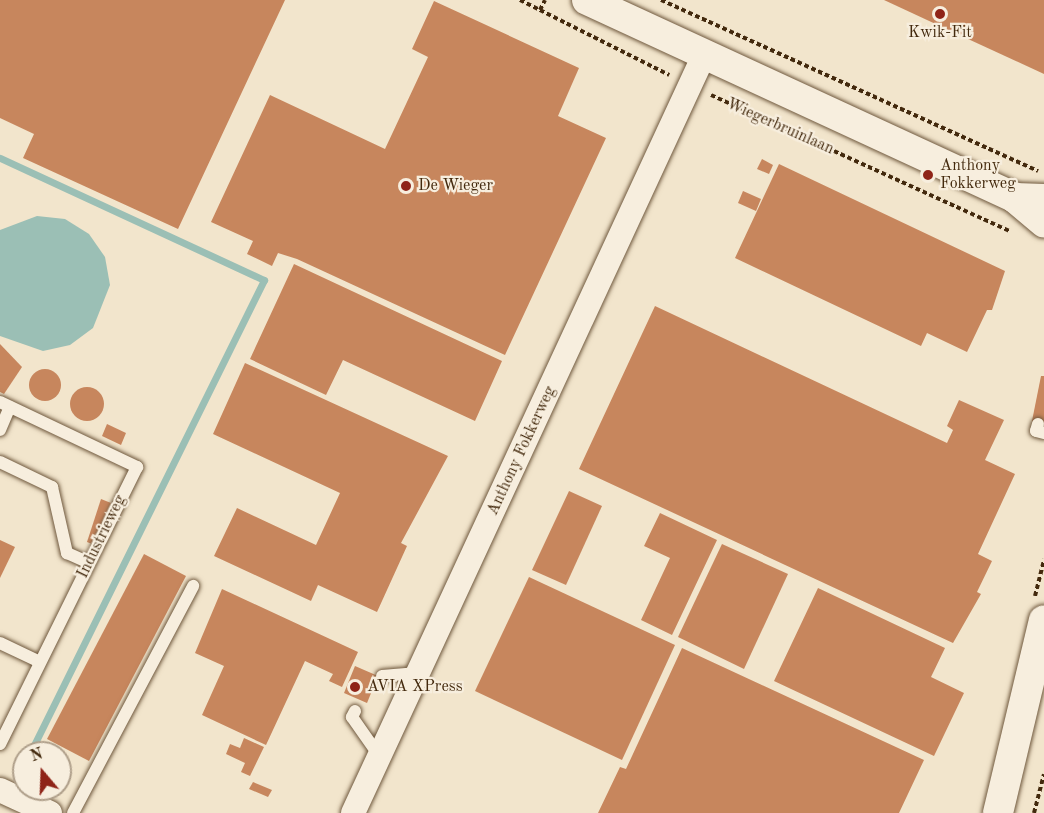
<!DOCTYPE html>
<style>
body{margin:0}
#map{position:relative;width:1044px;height:813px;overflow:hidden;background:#f2e5cc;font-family:"Old Standard TT",serif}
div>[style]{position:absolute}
.water>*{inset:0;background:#9bbfb5}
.stream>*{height:7px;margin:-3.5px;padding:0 3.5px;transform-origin:3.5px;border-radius:3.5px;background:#9bbfb5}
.building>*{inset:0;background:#c7865d}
.round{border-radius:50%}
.path>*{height:4px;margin-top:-2px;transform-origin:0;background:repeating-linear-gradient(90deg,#43290d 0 4.5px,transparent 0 7.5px)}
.roads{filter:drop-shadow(0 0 2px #6f583d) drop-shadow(0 0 2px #6f583d)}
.service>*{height:12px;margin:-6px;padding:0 6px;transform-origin:6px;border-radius:6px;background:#f7eede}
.minor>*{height:24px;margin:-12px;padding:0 12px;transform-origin:12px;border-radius:12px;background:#f7eede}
.tertiary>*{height:30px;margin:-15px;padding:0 15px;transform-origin:15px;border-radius:15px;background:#f7eede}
.dots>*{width:16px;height:16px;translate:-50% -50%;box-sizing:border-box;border:3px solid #f7eede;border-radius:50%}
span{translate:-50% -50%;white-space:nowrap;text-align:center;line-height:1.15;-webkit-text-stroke:4.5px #f7eede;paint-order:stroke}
.poi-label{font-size:16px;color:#43290d}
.left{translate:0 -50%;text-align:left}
.street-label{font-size:16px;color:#43290d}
.north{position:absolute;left:12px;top:741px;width:60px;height:60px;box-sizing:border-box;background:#f7eede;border:2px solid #af9f8a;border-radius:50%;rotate:341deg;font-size:16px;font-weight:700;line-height:24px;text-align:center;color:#43290d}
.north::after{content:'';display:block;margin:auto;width:21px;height:27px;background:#8f2418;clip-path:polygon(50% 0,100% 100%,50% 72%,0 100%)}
</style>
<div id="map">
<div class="water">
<div style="clip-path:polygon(37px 216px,65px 219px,89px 234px,105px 257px,110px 285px,93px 328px,70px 345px,43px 351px,0 336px,0 230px)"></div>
</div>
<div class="stream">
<div style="left:0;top:158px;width:291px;rotate:24.8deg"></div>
<div style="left:264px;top:280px;width:528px;rotate:116.32deg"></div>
</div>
<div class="building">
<div style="clip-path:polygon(0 0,285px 0,178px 229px,23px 158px,34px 134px,0 118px)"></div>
<div style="clip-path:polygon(884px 0,1044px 0,1044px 74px,955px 33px)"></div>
<div style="clip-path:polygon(434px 1px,579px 68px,558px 116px,606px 138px,505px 355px,297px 259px,278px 253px,272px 266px,247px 254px,253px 241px,211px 222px,270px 95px,385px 149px,428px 57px,412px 49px)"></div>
<div style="clip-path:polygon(762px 159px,773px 165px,769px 174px,757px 169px)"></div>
<div style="clip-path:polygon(779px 164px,1005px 271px,992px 310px,987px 310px,967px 352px,927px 333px,921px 346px,735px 258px)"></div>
<div style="clip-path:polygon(743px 191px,761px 199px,756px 211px,738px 203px)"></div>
<div style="clip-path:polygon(294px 264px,502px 361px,475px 421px,343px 360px,326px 395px,250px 359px)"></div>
<div style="clip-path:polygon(655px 306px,947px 443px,953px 430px,947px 426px,959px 400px,1004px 420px,985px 460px,1015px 474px,978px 554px,992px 561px,977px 592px,981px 594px,953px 643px,579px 469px)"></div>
<div style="clip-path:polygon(0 344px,22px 367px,4px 394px,0 392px)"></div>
<div style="clip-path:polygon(245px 363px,448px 456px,401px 543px,407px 546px,377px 612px,318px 585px,311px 601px,214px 556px,237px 508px,316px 545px,340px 493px,213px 434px)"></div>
<div class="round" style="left:29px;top:369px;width:32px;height:32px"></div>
<div style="clip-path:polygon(1041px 376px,1044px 376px,1044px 424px,1032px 421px)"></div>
<div class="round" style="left:70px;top:387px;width:34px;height:34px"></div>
<div style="clip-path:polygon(107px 424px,126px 433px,121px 445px,102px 436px)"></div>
<div style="clip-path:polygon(569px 491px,602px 506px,566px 585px,532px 570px)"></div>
<div style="clip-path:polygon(101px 499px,111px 503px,92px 544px,87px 542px)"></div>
<div style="clip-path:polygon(660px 513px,717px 540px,672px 635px,641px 620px,670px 558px,644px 546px)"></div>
<div style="clip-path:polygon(0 540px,15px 547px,0 578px)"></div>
<div style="clip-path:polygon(722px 544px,788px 574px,744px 669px,678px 637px)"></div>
<div style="clip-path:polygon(144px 554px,186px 576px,89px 761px,47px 739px)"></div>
<div style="clip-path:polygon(529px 577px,675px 645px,622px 760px,475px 691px)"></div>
<div style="clip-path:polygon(818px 588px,945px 648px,931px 677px,964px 693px,934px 756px,774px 681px)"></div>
<div style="clip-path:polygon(222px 589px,358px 652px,342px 687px,329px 681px,333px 674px,305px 661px,266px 745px,202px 715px,224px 666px,195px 653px)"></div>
<div style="clip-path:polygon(682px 648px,924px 760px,899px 813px,598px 813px,620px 767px,626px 769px)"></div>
<div style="clip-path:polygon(355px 666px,378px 676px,367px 703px,344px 693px)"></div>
<div style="clip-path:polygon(244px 738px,264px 747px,250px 776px,241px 772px,245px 763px,226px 754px,230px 744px,240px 748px)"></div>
<div style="clip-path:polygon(253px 782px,272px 790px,268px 797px,249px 789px)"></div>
</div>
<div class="path">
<div style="left:520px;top:0;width:167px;rotate:26.7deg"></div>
<div style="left:661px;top:0;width:414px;rotate:24.4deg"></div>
<div style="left:540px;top:10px;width:11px;rotate:-63deg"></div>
<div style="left:711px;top:95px;width:328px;rotate:24.5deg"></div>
<div style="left:1035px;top:596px;width:38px;rotate:-76deg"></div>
<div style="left:1034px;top:813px;width:40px;rotate:-75.6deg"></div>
</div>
<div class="roads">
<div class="service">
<div style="left:0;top:402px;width:152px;rotate:25.4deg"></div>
<div style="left:137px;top:467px;width:309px;rotate:116.3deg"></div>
<div style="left:1038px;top:424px;width:7px;rotate:106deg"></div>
<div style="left:1036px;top:431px;width:8px;rotate:14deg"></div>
<div style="left:0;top:430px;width:25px;rotate:-67deg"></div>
<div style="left:0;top:462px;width:58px;rotate:25.7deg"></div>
<div style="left:52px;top:487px;width:68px;rotate:77.2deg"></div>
<div style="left:67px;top:553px;width:24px;rotate:24deg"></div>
<div style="left:0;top:643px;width:44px;rotate:25.4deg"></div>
<div style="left:382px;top:676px;width:36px;rotate:-5deg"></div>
<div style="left:355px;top:711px;width:7px;rotate:117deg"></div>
<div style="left:352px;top:717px;width:49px;rotate:55deg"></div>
<div style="left:73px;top:813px;width:257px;rotate:-62.1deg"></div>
</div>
<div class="minor">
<div style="left:0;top:790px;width:55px;rotate:24.7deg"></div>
<div style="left:353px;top:813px;width:835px;rotate:-65.15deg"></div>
</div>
<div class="tertiary">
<div style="left:587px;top:0;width:472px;rotate:24.8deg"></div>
<div style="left:1015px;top:198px;width:29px;rotate:2deg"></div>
<div style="left:1015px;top:198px;width:38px;rotate:40deg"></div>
<div style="left:998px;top:813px;width:198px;rotate:-76.6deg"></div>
</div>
</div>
<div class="dots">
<div style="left:940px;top:14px;background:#8f2418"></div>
<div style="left:928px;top:175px;background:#8f2418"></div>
<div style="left:406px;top:186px;background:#8f2418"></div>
<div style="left:355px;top:687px;background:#8f2418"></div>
</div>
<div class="poi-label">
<span style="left:940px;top:33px">Kwik-Fit</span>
<span class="left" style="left:940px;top:175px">Anthony<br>Fokkerweg</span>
<span class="left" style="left:418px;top:186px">De Wieger</span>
<span class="left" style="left:367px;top:687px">AVIA XPress</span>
</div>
<div class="street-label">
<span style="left:780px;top:127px;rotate:24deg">Wiegerbruinlaan</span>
<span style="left:522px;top:451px;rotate:-65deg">Anthony Fokkerweg</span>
<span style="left:102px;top:537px;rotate:-64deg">Industrieweg</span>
</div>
<div class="north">N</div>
</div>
